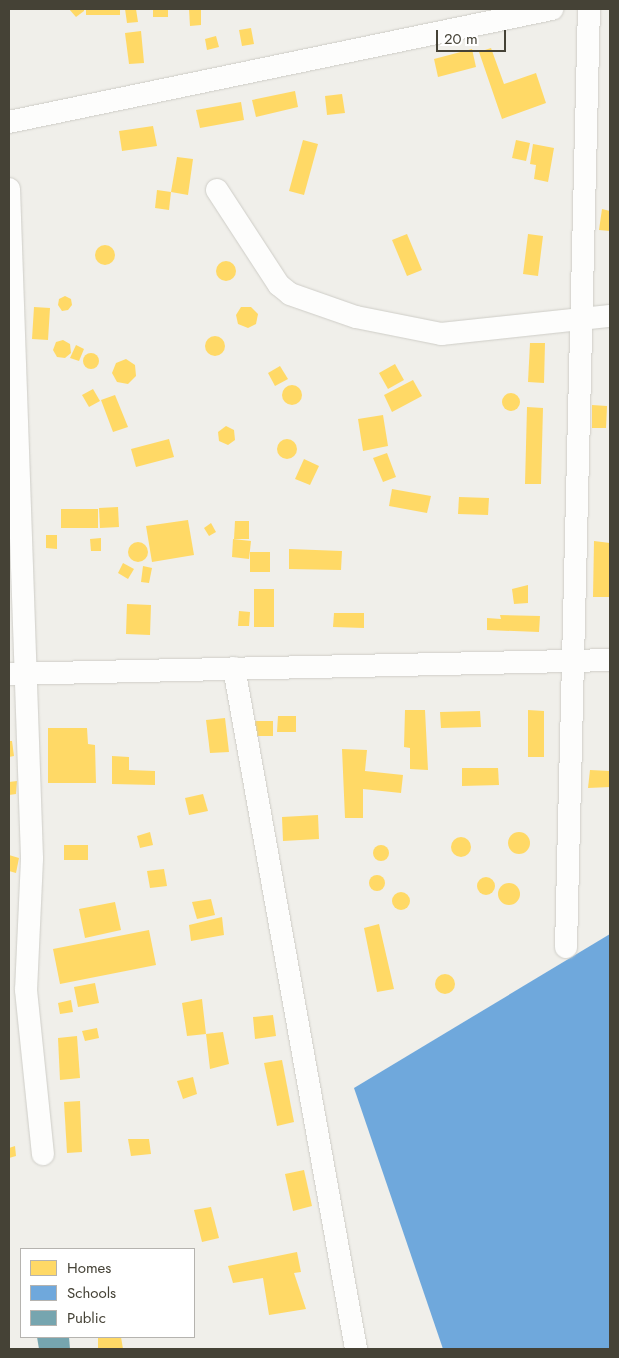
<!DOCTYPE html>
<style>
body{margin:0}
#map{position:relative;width:619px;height:1358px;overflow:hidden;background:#f0efea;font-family:Jost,sans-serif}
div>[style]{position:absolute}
.homes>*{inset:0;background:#ffd966}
.round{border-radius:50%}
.schools>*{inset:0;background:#6fa8dc}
.public>*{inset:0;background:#76a5af}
.roads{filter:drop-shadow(0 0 1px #cecdc7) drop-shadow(0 0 1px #cecdc7)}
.minor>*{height:22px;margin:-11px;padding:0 11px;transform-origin:11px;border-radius:11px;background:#fdfdfc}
span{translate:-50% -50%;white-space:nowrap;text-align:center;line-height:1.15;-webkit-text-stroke:5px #fff;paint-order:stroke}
.frame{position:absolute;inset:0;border:10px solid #454236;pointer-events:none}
.legend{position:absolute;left:20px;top:1248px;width:175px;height:90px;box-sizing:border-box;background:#fff;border:1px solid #b5b3af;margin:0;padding:6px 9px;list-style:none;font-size:15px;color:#454236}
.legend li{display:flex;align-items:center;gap:10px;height:25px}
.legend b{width:25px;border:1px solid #b5b3af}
.scale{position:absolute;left:436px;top:30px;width:70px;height:22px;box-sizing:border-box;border:2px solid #454236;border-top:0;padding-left:6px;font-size:15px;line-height:18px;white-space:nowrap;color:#454236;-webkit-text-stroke:4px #fff;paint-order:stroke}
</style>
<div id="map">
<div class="homes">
<div style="clip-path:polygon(69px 9px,84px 9px,84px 11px,76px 17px)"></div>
<div style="clip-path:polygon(86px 9px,120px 9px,120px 15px,86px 15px)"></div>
<div style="clip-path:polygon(125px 9px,136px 9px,138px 22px,127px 23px)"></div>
<div style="clip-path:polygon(153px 9px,168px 9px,168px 17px,153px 17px)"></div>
<div style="clip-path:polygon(189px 9px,201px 9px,201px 25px,190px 26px)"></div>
<div style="clip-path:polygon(251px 28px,254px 44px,242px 46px,239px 30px)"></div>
<div style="clip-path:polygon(141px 31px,144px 63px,129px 64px,125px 33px)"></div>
<div style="clip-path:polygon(216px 36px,219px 47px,207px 50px,205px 39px)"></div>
<div style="clip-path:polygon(491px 48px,504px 84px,536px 73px,546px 103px,502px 119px,479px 52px)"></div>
<div style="clip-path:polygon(472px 49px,476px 67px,438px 77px,434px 59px)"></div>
<div style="clip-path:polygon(295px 91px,298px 107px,256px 117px,252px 100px)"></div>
<div style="clip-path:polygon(342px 94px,345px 113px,327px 115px,325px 96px)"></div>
<div style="clip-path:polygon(241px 102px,244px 120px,200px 128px,196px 110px)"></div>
<div style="clip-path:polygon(153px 126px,157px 146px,122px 151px,119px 131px)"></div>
<div style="clip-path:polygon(303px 140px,318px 144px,304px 195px,289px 191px)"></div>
<div style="clip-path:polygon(516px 140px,530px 143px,526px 161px,512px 158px)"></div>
<div style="clip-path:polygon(533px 144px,554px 148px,548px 182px,534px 179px,536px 165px,530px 164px)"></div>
<div style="clip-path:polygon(177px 157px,193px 159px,188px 195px,171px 192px)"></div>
<div style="clip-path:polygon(157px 190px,171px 192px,169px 210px,155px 208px)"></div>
<div style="clip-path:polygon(602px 209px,610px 211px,610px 231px,599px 230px)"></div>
<div style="clip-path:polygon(407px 234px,422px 270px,407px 276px,392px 240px)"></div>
<div style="clip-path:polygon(528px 234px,543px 236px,538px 276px,523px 274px)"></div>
<div class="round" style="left:95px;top:245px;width:20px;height:20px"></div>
<div class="round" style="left:216px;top:261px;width:20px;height:20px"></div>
<div style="clip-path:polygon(65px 296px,71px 299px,72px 305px,68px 310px,62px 311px,58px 305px,59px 299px)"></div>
<div style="clip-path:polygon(34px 307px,50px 308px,48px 340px,32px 339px)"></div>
<div style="clip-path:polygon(241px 307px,251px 307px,258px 314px,256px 324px,248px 328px,238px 324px,236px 315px)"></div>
<div class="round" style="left:205px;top:336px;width:20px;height:20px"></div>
<div style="clip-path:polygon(63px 340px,70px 344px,71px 353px,65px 358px,57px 357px,53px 350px,56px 342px)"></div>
<div style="clip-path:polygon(530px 343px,545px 343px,544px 383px,528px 382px)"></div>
<div style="clip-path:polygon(76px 345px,84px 349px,79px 361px,70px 358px)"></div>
<div class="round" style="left:83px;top:353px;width:16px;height:16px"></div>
<div style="clip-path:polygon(126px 359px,135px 365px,136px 376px,128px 384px,117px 382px,112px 373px,116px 363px)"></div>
<div style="clip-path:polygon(395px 364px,404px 380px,388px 389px,379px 373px)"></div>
<div style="clip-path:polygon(280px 366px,288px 379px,275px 386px,268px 373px)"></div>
<div style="clip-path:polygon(413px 380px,422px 396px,392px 412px,384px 395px)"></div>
<div class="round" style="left:282px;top:385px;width:20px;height:20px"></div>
<div style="clip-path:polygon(93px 389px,100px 401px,89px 407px,82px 395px)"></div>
<div class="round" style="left:502px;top:393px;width:18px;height:18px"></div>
<div style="clip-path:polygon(115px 395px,128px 427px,113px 432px,101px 400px)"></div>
<div style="clip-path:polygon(592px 405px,607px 406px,606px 428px,592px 428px)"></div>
<div style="clip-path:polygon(527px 407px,543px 408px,541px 484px,525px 484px)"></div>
<div style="clip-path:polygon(383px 415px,388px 446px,363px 451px,358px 419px)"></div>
<div style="clip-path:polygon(226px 426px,234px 430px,235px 440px,228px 445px,219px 441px,218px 432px)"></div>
<div class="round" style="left:277px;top:439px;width:20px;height:20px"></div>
<div style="clip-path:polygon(169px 439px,174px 457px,136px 467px,131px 449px)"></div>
<div style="clip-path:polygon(387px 453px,396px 477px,383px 482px,373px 458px)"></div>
<div style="clip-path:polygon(304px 459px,319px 466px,310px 485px,295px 479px)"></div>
<div style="clip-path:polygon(392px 489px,431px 496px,427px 513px,389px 506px)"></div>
<div style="clip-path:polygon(459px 497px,489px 498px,488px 515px,458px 514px)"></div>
<div style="clip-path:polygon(118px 507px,119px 527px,100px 528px,99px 508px)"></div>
<div style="clip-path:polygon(61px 509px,98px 509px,98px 528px,61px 528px)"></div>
<div style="clip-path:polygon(188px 520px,194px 555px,152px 562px,146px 526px)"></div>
<div style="clip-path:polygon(235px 521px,249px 521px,249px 539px,234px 539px)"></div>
<div style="clip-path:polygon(211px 523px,216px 532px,209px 536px,204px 528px)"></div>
<div style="clip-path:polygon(46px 535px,57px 535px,57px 549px,46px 548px)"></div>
<div style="clip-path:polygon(101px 538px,101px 551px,91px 551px,90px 539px)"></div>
<div style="clip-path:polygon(233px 539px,251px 541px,249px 559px,232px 557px)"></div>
<div style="clip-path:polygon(594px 541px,610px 543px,610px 597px,593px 597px)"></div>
<div class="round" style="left:128px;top:542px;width:20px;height:20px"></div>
<div style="clip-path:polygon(289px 549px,342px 551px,341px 570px,289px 569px)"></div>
<div style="clip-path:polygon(250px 552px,270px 552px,270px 572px,250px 572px)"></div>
<div style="clip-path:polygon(123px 563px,134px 569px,128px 579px,118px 573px)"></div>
<div style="clip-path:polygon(143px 566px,152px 568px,149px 583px,141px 582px)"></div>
<div style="clip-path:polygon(528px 585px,528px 603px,514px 604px,512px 589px)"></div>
<div style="clip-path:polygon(254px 589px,274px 589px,274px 627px,254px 627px)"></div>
<div style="clip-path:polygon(127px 604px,151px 605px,150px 635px,126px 634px)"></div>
<div style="clip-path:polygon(239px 611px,250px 612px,249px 626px,238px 626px)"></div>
<div style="clip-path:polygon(334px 613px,364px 613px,364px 628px,333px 627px)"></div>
<div style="clip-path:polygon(500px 615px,540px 616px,539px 632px,487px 630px,487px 618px,501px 619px)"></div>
<div style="clip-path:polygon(405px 710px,425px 710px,428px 770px,410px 769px,410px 748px,404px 747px)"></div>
<div style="clip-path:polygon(528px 710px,544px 711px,544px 757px,528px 757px)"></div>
<div style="clip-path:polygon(480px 711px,481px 727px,441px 728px,440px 712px)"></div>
<div style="clip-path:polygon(278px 716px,296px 716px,296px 732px,277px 732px)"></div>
<div style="clip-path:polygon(225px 718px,229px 752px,210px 753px,206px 720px)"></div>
<div style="clip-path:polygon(255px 721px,273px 721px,273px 736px,255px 736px)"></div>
<div style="clip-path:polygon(48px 728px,87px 728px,88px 744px,95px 745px,96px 783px,48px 783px)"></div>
<div style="clip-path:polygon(9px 741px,12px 741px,14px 756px,9px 757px)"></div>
<div style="clip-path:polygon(342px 749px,367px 750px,365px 771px,403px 775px,401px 793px,363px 789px,363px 818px,345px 818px)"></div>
<div style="clip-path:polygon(112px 756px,129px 757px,129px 770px,155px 771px,155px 785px,112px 784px)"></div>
<div style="clip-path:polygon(462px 768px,498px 768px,499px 785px,462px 786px)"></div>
<div style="clip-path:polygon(590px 770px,610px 771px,610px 787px,588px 788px)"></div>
<div style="clip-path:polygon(17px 781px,16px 794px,9px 795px,9px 782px)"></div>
<div style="clip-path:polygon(203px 794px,208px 811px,189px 815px,185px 798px)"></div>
<div style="clip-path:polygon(318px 815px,319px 839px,283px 841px,282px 817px)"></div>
<div style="clip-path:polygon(150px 832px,153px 845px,140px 848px,137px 836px)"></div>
<div class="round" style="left:508px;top:832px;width:22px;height:22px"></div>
<div class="round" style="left:451px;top:837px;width:20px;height:20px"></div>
<div style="clip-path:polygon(64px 845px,88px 845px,88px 860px,64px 860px)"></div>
<div class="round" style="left:373px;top:845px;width:16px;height:16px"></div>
<div style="clip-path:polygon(9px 855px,19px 858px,16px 873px,9px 871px)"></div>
<div style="clip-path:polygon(164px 869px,167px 886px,150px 888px,147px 871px)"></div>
<div class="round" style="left:369px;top:875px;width:16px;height:16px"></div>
<div class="round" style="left:477px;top:877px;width:18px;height:18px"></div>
<div class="round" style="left:498px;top:883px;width:22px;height:22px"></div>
<div class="round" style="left:392px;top:892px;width:18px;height:18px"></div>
<div style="clip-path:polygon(211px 899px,215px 915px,197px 919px,192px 902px)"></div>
<div style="clip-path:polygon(115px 902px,121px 930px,85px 938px,79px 909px)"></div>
<div style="clip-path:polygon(222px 917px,224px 935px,191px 941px,189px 925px)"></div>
<div style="clip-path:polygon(379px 924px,394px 989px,377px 992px,364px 928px)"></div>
<div style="clip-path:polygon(149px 930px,156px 965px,60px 984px,53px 949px)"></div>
<div class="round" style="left:435px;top:974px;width:20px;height:20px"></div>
<div style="clip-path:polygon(95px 983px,99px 1003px,78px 1007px,74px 987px)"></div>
<div style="clip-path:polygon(202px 999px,206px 1034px,223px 1032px,229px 1064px,210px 1069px,206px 1034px,187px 1036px,182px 1003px)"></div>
<div style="clip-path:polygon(71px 1000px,73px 1012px,60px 1014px,58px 1003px)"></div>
<div style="clip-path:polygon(273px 1015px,276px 1036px,255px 1039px,253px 1017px)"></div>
<div style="clip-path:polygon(97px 1028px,99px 1038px,85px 1041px,82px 1031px)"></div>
<div style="clip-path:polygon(77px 1036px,80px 1078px,60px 1080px,58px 1038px)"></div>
<div style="clip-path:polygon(282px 1060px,294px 1122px,277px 1126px,264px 1063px)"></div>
<div style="clip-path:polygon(193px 1077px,197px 1094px,183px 1099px,177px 1081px)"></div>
<div style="clip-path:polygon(80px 1101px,82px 1152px,67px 1153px,64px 1102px)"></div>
<div style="clip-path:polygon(128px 1139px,149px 1139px,151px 1154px,131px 1156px)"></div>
<div style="clip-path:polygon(15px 1146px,16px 1156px,9px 1158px,9px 1148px)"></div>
<div style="clip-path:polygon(304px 1170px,312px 1206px,293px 1211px,285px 1174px)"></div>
<div style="clip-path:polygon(211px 1207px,219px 1238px,202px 1242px,194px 1210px)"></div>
<div style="clip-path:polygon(297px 1252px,301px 1272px,294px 1273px,306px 1309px,269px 1315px,263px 1278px,233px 1283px,228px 1266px)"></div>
<div style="clip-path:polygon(98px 1337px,121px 1337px,123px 1349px,98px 1349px)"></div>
</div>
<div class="schools">
<div style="clip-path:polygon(610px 934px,610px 1349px,443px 1349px,354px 1088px)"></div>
</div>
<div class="public">
<div style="clip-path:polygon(37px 1337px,69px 1337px,70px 1349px,39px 1349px)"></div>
</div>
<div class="roads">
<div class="minor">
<div style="left:9px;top:122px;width:555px;rotate:-11.76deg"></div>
<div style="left:9px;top:189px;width:670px;rotate:88.03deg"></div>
<div style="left:32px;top:859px;width:131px;rotate:92.6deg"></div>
<div style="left:26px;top:990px;width:165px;rotate:84.1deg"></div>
<div style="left:217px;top:190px;width:113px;rotate:56.9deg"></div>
<div style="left:279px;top:285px;width:14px;rotate:39deg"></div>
<div style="left:290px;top:294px;width:70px;rotate:19.2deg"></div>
<div style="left:356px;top:317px;width:87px;rotate:11.3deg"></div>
<div style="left:441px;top:334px;width:170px;rotate:-6.1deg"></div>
<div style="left:234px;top:668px;width:692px;rotate:79.84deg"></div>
<div style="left:9px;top:674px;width:601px;rotate:-1.33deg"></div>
<div style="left:566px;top:947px;width:938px;rotate:-88.6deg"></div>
</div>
</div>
<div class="frame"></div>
<ul class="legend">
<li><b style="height:14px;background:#ffd966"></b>Homes</li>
<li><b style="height:14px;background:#6fa8dc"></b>Schools</li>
<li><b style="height:14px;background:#76a5af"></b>Public</li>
</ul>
<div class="scale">20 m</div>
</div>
